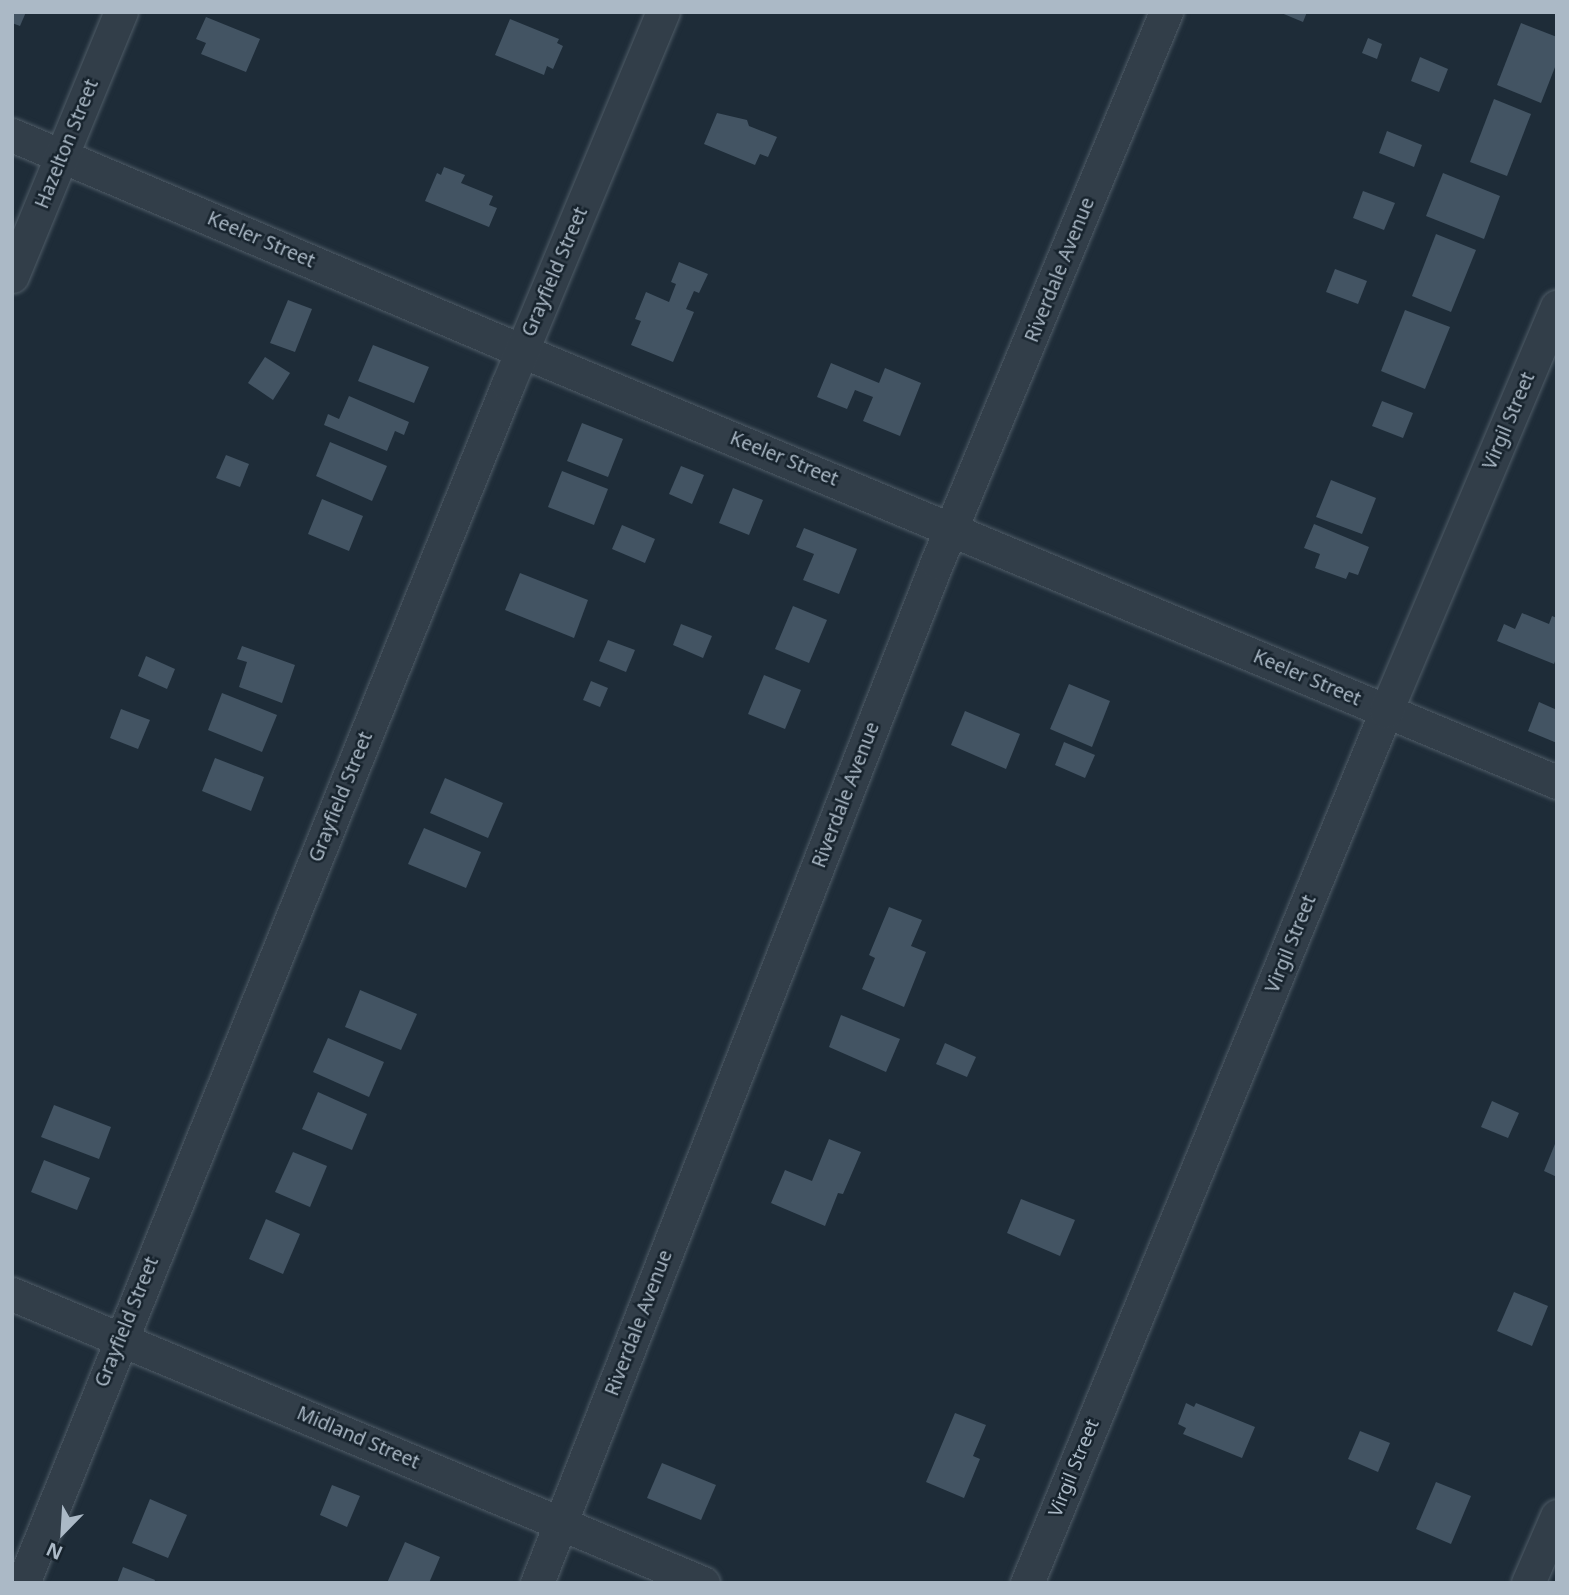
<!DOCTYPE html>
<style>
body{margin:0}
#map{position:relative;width:1569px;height:1595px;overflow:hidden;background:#1e2c38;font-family:"Noto Sans",sans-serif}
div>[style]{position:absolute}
.building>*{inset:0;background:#435463}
.roads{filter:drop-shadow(0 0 2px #4f5c67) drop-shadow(0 0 2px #4f5c67)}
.minor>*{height:33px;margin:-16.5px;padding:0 16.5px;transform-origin:16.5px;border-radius:16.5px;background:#323e49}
span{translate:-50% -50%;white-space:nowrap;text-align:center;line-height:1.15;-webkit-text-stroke:5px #17232d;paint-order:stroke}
.street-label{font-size:19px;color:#abb9c6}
.frame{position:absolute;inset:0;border:14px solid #abb9c6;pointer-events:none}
.north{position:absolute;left:28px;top:1497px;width:70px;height:70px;-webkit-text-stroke:5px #17232d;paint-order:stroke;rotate:204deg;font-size:19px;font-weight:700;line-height:28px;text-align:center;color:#abb9c6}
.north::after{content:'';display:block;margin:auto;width:24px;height:32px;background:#abb9c6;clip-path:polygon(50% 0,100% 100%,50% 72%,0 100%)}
</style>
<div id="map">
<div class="building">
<div style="clip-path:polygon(12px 12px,26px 12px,20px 26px,12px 23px)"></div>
<div style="clip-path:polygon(1279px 12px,1307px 12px,1303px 22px)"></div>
<div style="clip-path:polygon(206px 17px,260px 39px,246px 72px,201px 54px,206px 43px,196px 39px)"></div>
<div style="clip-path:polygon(510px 19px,559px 39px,557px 43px,563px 46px,553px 69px,547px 66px,544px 75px,495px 55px)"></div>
<div style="clip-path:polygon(1521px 23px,1557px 37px,1557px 62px,1541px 103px,1497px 85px)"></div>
<div style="clip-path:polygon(1368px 38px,1382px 44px,1377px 59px,1362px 53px)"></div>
<div style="clip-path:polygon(1420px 57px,1448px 69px,1439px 92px,1411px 81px)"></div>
<div style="clip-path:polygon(1494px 99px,1531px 114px,1507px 176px,1470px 162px)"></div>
<div style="clip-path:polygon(717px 113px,747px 120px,749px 126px,777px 137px,768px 157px,760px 154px,755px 165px,704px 144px)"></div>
<div style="clip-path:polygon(1387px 131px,1422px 145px,1414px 167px,1379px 153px)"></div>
<div style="clip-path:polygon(444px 167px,465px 175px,461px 183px,493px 196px,489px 205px,497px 208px,489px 227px,425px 201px,437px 173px,441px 175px)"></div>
<div style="clip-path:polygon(1443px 173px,1500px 196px,1484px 239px,1426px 216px)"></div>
<div style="clip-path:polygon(1363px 191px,1395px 203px,1384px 230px,1353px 218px)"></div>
<div style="clip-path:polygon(1436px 234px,1476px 250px,1451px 312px,1412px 296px)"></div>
<div style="clip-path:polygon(679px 262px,708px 274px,699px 293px,694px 291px,686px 309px,694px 312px,673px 362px,631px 345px,641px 321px,635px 319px,646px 292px,669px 302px,676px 284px,671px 282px)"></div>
<div style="clip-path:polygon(1335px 269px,1367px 281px,1358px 304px,1326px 292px)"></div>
<div style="clip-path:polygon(288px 300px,312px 309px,295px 352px,270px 343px)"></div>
<div style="clip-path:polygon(1405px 310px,1450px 327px,1425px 389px,1381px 371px)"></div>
<div style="clip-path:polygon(373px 345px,429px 367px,414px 403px,358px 381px)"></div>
<div style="clip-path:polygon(265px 357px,290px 373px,273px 400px,248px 383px)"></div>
<div style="clip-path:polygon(831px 363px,879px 383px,885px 368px,921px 383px,900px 436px,863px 421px,873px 397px,855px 390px,847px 409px,817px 397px)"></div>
<div style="clip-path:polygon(349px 396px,409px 422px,404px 435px,395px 431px,387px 451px,324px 425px,328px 414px,339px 419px)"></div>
<div style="clip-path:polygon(1382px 401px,1413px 413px,1403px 438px,1372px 426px)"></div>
<div style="clip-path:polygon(582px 423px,623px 439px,608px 477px,567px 461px)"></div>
<div style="clip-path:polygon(330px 442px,387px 466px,372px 501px,316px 476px)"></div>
<div style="clip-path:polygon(226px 455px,249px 464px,240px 487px,216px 478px)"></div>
<div style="clip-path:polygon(681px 466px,704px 475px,692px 504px,669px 494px)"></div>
<div style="clip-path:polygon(562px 471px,608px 489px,594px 525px,548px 507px)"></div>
<div style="clip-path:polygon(1331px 480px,1376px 498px,1362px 534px,1316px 517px)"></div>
<div style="clip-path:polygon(733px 488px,763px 500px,749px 535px,719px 523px)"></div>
<div style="clip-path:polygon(322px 499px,363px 516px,349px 551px,308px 534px)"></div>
<div style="clip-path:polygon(1314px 524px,1369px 547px,1358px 575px,1349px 572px,1346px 579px,1315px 568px,1320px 554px,1304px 548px)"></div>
<div style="clip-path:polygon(622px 525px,655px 539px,645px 563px,612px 549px)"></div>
<div style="clip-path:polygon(804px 528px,857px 549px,839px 594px,803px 580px,814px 554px,796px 547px)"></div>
<div style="clip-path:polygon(520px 573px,588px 600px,574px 638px,505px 610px)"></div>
<div style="clip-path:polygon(793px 606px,827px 620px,809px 663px,775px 649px)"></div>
<div style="clip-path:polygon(1522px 613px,1549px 624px,1552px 616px,1557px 618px,1557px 656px,1554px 664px,1497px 641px,1504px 624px,1515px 629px)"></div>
<div style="clip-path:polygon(681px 624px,712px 636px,703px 658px,673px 645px)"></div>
<div style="clip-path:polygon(608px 640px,635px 650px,626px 672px,599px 661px)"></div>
<div style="clip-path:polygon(242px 646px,295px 665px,282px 703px,239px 687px,247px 662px,237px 659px)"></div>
<div style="clip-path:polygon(146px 656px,175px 669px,167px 689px,138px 676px)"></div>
<div style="clip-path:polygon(764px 675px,801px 690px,785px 729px,748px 714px)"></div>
<div style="clip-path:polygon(591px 681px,608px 688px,600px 707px,583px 700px)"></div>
<div style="clip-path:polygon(1069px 684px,1110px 701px,1092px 747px,1050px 729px)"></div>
<div style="clip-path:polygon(222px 693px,277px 715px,262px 752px,208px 730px)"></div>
<div style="clip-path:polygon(1539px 702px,1557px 710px,1557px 743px,1528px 731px)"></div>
<div style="clip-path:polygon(121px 709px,150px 720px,138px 749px,110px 738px)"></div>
<div style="clip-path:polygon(965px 711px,1020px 734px,1006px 769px,951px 745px)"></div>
<div style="clip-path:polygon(1064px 742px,1095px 755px,1085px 778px,1055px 765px)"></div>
<div style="clip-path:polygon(215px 758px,264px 777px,251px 811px,202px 791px)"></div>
<div style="clip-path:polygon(445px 778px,503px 803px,488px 838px,430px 813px)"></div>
<div style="clip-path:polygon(424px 828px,481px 852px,466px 888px,408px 864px)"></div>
<div style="clip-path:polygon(889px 907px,922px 920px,911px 946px,926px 952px,904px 1007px,862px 989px,875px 958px,869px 955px)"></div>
<div style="clip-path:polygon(360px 990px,417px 1014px,401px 1050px,345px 1027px)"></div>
<div style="clip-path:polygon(841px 1015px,900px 1039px,886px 1072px,829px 1047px)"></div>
<div style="clip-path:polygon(328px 1038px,384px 1062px,369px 1097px,313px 1072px)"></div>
<div style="clip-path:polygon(945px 1043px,976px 1057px,967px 1077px,936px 1064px)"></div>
<div style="clip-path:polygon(318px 1092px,367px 1114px,352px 1150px,302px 1129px)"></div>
<div style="clip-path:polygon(1492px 1101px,1519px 1113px,1508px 1138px,1481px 1127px)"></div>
<div style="clip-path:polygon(54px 1105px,111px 1127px,99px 1159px,41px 1137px)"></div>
<div style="clip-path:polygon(829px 1139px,861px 1152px,843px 1194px,838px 1193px,825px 1226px,771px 1203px,785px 1170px,812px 1181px)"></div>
<div style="clip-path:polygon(1557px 1139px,1557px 1177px,1544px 1171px)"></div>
<div style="clip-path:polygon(293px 1152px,327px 1166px,310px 1207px,275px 1192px)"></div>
<div style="clip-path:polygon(44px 1160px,90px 1178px,77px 1210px,31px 1192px)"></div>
<div style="clip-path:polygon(1021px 1199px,1075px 1220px,1060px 1256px,1007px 1233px)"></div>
<div style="clip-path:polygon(266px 1219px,300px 1234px,283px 1274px,249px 1259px)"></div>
<div style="clip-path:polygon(1514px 1292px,1548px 1306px,1532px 1346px,1497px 1331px)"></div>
<div style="clip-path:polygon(1186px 1403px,1194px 1407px,1196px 1403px,1255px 1427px,1242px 1458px,1183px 1434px,1186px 1428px,1178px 1424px)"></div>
<div style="clip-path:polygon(955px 1413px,986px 1425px,973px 1456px,980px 1459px,964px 1498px,926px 1482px)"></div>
<div style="clip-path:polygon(1360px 1431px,1390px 1443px,1378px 1472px,1348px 1459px)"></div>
<div style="clip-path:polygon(662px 1463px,716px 1485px,701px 1520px,647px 1498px)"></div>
<div style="clip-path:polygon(1436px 1482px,1471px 1496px,1451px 1544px,1416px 1529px)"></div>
<div style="clip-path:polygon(332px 1485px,360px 1496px,347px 1527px,320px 1515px)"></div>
<div style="clip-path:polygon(150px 1499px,187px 1515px,168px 1558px,132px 1543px)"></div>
<div style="clip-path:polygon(405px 1542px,440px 1557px,429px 1583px,387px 1583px)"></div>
<div style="clip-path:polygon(123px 1567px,155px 1580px,154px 1583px,117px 1583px)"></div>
</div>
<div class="roads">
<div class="minor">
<div style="left:12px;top:135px;width:554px;rotate:22.95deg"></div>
<div style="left:522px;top:351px;width:1121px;rotate:22.61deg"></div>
<div style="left:12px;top:276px;width:286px;rotate:-67.6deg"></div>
<div style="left:12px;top:1294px;width:749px;rotate:22.7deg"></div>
<div style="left:23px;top:1583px;width:1293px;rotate:-67.98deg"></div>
<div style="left:508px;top:384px;width:403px;rotate:-67.4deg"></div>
<div style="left:537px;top:1583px;width:1097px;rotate:-68.61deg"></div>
<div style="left:937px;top:562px;width:596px;rotate:-67.39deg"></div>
<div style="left:1027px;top:1583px;width:943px;rotate:-67.62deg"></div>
<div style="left:1386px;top:711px;width:439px;rotate:-67.1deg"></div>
<div style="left:1528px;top:1583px;width:73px;rotate:-66.6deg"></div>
</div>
</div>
<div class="street-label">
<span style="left:67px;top:144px;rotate:-68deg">Hazelton Street</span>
<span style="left:261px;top:240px;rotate:23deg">Keeler Street</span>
<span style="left:1060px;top:270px;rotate:-68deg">Riverdale Avenue</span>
<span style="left:555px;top:272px;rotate:-67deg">Grayfield Street</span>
<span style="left:1509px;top:421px;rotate:-67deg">Virgil Street</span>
<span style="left:784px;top:459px;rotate:22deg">Keeler Street</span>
<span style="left:1307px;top:678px;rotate:23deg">Keeler Street</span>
<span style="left:846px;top:795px;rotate:-69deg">Riverdale Avenue</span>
<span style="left:341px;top:797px;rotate:-68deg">Grayfield Street</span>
<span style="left:1291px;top:944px;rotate:-68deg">Virgil Street</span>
<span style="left:127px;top:1322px;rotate:-68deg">Grayfield Street</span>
<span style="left:639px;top:1323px;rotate:-69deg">Riverdale Avenue</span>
<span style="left:358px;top:1438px;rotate:23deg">Midland Street</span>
<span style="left:1074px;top:1468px;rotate:-68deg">Virgil Street</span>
</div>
<div class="frame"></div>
<div class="north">N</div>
</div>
